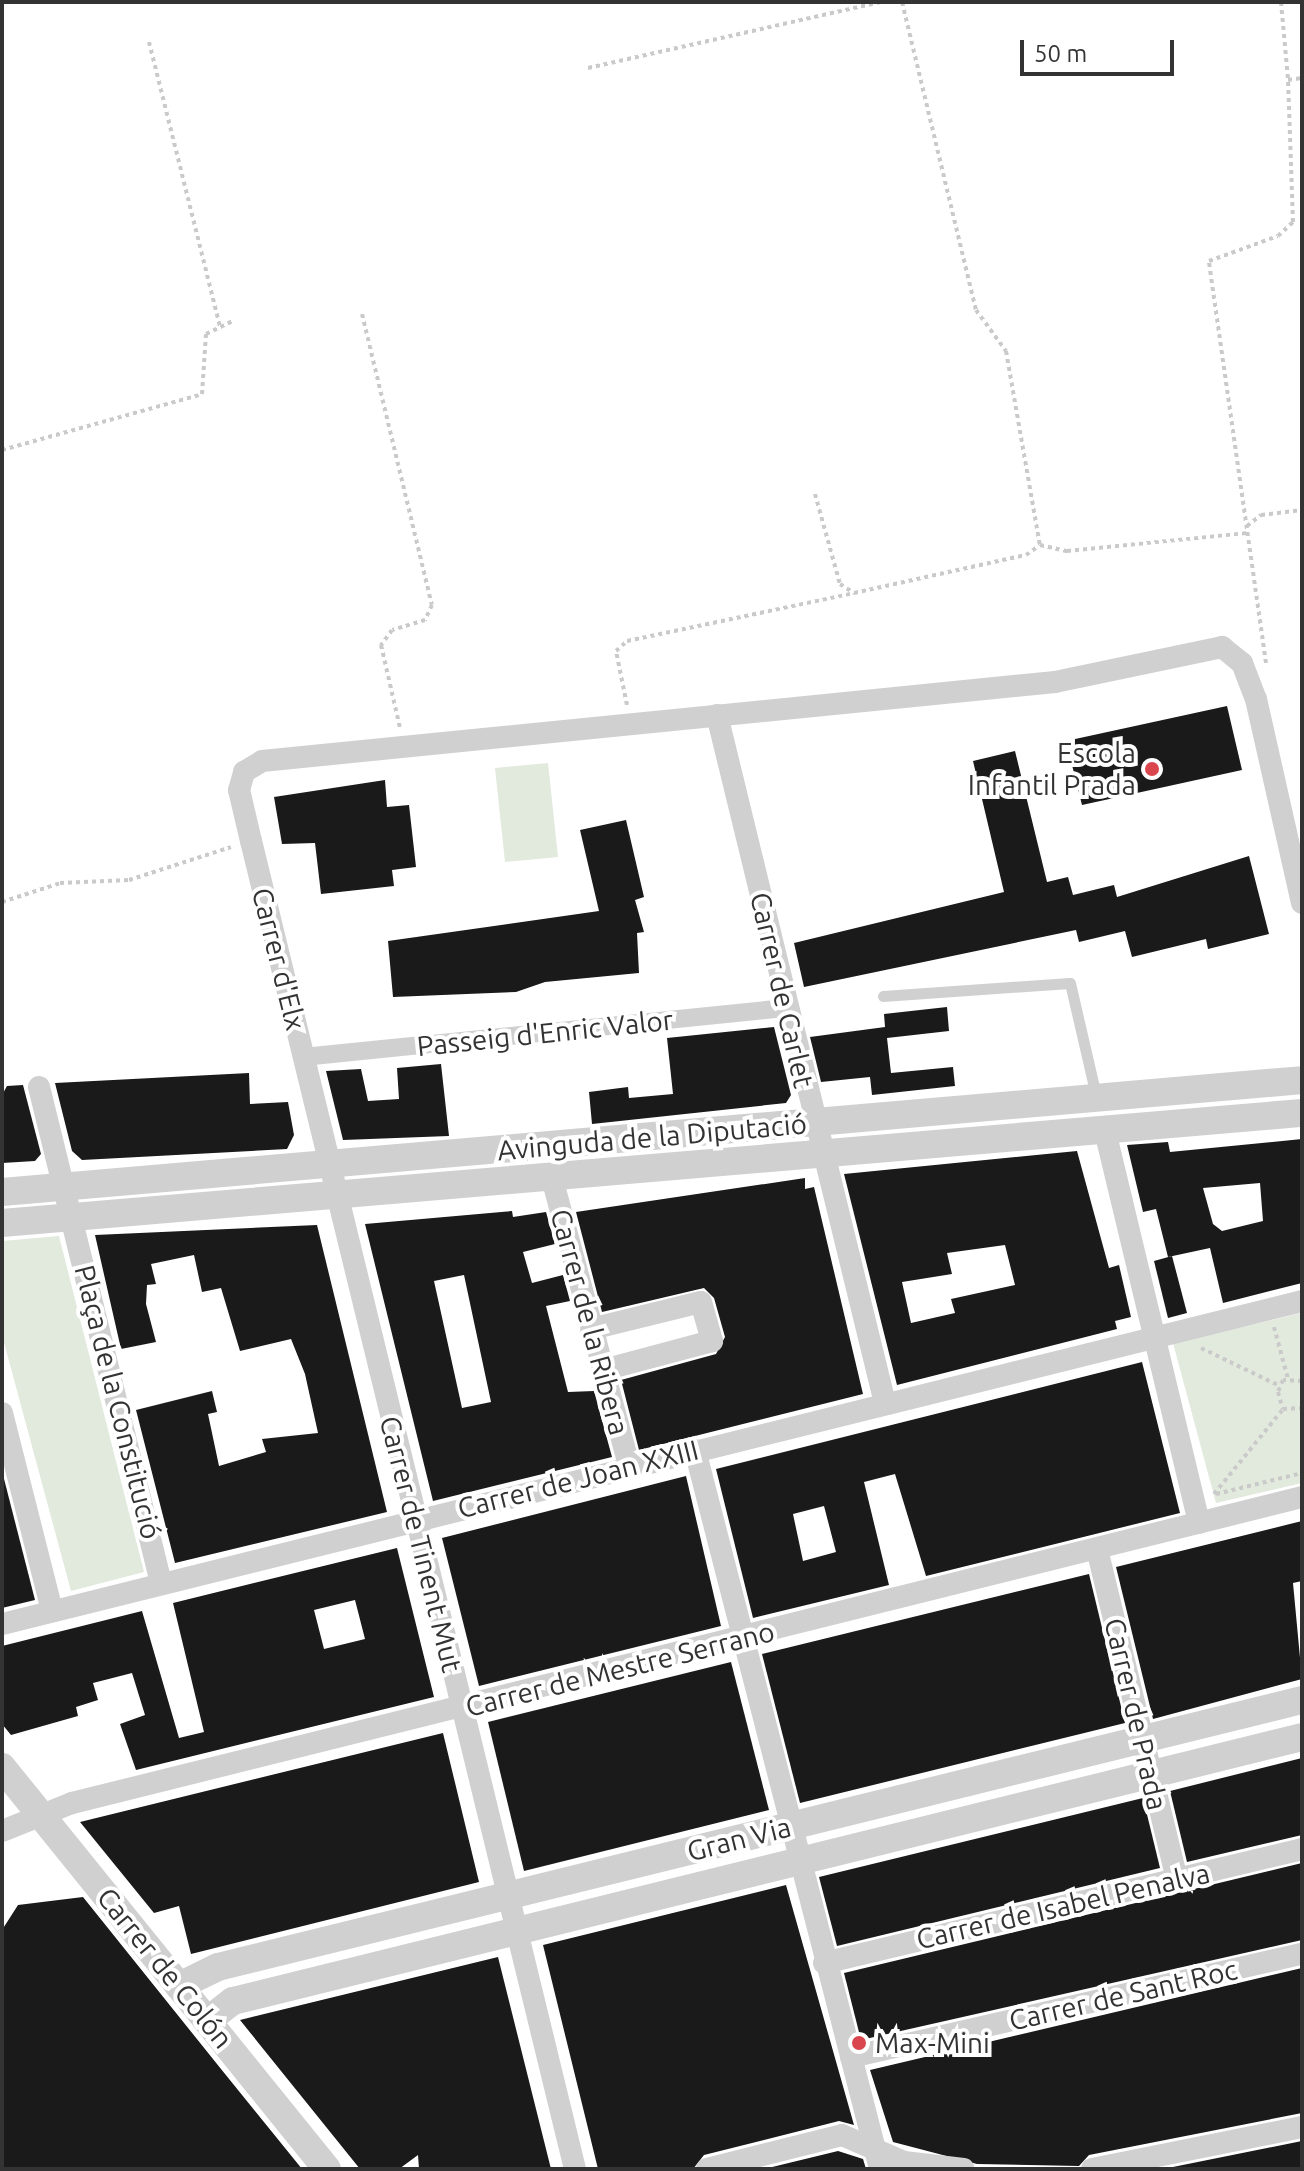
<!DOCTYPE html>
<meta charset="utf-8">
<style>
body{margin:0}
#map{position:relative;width:1304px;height:2171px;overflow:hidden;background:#fff;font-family:Ubuntu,sans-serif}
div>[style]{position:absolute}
.green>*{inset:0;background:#e2e9dd}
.building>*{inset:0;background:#1a1a1a}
.path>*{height:4px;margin-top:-2px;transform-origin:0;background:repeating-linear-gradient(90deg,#cacaca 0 4px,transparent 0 8px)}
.service>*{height:11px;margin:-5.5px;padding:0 5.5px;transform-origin:5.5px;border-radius:5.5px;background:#d0d0d0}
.pedestrian>*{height:18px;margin:-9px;padding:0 9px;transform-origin:9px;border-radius:9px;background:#d0d0d0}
.minor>*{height:22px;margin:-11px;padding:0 11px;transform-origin:11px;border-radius:11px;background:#d0d0d0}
.tertiary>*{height:28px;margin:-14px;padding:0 14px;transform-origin:14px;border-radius:14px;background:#d0d0d0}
.dots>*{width:22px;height:22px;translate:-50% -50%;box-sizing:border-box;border:4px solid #fff;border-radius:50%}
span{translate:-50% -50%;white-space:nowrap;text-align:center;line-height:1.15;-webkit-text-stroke:8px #fff;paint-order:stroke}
.poi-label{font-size:28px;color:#333}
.right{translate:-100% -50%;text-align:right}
.left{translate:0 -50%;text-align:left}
.street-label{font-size:28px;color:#333}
.frame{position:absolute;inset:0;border:4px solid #333;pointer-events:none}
.scale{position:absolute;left:1020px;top:40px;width:154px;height:36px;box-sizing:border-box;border:4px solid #333;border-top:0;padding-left:10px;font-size:24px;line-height:28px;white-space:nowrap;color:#333;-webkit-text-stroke:6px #fff;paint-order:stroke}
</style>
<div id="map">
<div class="green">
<div style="clip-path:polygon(548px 763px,558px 857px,505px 862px,495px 768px)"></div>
<div style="clip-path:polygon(59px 1236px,144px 1572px,71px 1591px,2px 1335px,2px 1241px)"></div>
<div style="clip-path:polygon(1302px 1313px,1302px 1483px,1216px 1503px,1173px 1343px)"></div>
</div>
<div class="building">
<div style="clip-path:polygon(1227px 706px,1242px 770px,1082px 805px,1066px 741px)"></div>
<div style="clip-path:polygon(1015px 751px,1047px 882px,1068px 877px,1073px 895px,1114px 885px,1117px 897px,1249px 856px,1269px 934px,1208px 949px,1206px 939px,1132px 957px,1125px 931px,1079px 942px,1076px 930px,804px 987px,794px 943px,1004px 892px,973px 761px)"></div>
<div style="clip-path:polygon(385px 780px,387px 807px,409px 805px,416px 867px,392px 870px,394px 886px,321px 894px,315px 843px,282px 844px,274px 797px)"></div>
<div style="clip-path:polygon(626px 820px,644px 897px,635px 900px,644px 932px,637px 933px,639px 973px,545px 982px,516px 992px,393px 997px,388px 941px,599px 911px,580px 830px)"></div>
<div style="clip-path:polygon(947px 1007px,949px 1031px,887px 1038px,891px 1073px,953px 1067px,955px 1086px,872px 1095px,870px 1077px,821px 1082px,810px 1037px,885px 1027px,884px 1014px)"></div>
<div style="clip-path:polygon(774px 1027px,791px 1095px,786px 1103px,592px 1124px,589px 1092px,628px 1087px,629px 1098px,673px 1094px,667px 1038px)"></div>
<div style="clip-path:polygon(441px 1064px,449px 1136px,343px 1140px,326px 1071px,361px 1069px,368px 1101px,399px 1099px,397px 1068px)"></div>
<div style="clip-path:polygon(249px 1073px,250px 1104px,288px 1102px,294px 1135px,287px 1149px,82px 1160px,72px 1151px,55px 1083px)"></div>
<div style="clip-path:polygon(23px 1085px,41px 1154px,35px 1161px,2px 1163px,2px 1095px,7px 1086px)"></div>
<div style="clip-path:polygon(evenodd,1302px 1139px,1302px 1283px,1223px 1303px,1210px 1248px,1168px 1257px,1156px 1209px,1143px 1212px,1127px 1145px,1168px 1142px,1170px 1152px,1302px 1139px,1260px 1183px,1263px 1221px,1222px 1231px,1213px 1224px,1203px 1188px,1260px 1183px)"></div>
<div style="clip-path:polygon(evenodd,1077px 1151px,1109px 1268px,1119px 1265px,1131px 1317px,1115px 1321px,1117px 1329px,897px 1385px,844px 1174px,1077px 1151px,1005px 1245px,1015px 1285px,951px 1299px,955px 1313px,911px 1323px,902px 1282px,952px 1274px,947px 1253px,1005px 1245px)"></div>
<div style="clip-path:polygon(805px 1178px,805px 1189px,814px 1187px,863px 1394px,639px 1450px,621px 1380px,716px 1354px,725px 1337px,714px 1298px,704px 1288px,602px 1312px,576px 1212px)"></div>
<div style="clip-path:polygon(evenodd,512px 1211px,513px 1217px,546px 1212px,555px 1244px,523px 1252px,532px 1283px,563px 1275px,570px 1301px,546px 1306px,568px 1392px,594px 1391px,612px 1457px,433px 1501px,365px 1224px,512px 1211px,464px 1275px,491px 1402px,462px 1408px,434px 1281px,464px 1275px)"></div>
<div style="clip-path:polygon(317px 1225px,387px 1512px,175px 1563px,136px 1410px,212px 1391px,217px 1412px,208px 1414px,219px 1466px,266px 1452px,262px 1439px,318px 1433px,305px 1374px,291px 1339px,240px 1351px,221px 1288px,202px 1292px,194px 1255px,151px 1264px,156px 1284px,147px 1285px,146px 1304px,156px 1342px,121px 1349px,95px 1235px)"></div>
<div style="clip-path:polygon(1172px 1256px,1187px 1313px,1168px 1318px,1154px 1261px)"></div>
<div style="clip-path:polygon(evenodd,1142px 1362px,1180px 1513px,926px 1576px,895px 1474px,864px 1482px,889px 1585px,753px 1618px,716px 1469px,1142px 1362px,824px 1506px,836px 1552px,803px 1561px,793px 1514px,824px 1506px)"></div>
<div style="clip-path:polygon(2px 1471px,35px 1600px,2px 1608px)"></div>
<div style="clip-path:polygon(686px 1476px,721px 1626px,479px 1686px,442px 1538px)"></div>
<div style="clip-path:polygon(1302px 1521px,1302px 1581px,1293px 1583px,1302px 1679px,1153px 1719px,1116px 1567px)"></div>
<div style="clip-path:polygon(evenodd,397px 1548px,434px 1697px,136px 1770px,120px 1724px,145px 1715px,132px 1673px,93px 1683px,98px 1700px,76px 1707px,78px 1716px,11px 1735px,2px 1724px,2px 1646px,142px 1611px,179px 1738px,204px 1732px,173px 1603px,397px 1548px,355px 1600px,365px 1639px,324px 1649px,314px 1610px,355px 1600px)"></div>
<div style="clip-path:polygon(1089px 1574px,1125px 1723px,800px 1803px,762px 1654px)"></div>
<div style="clip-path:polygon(731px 1662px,769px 1810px,524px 1871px,488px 1722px)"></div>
<div style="clip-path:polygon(443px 1733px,479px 1882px,191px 1954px,179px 1906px,154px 1913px,80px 1822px)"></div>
<div style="clip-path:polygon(1302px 1758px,1302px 1835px,1187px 1862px,1170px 1791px)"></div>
<div style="clip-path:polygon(1143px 1798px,1160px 1868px,837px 1946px,819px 1877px)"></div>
<div style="clip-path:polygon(1302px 1863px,1302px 1940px,861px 2040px,844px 1973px)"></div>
<div style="clip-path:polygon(786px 1885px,854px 2125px,839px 2121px,704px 2155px,693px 2169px,598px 2169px,543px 1945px)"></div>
<div style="clip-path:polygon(83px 1897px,221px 2069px,302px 2169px,2px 2169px,2px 1930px,18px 1905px)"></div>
<div style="clip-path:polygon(498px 1957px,551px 2169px,419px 2169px,418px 2155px,399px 2169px,360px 2169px,240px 2020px)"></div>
<div style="clip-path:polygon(1302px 1968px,1302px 2113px,1089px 2155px,1079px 2166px,977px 2164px,893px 2142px,870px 2070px)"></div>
<div style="clip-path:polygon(1302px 2141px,1302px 2169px,1163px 2169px)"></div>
<div style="clip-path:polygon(838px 2151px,863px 2159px,866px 2169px,764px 2169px)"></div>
</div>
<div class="path">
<div style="left:902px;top:2px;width:317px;rotate:76.5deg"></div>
<div style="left:976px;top:310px;width:51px;rotate:53.8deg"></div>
<div style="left:1006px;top:351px;width:197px;rotate:80.1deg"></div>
<div style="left:1040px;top:545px;width:28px;rotate:13deg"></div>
<div style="left:1067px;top:551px;width:180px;rotate:-5.7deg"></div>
<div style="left:1281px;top:2px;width:77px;rotate:84.8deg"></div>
<div style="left:149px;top:42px;width:293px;rotate:76deg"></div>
<div style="left:588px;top:68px;width:300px;rotate:-12.7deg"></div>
<div style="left:362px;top:314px;width:299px;rotate:76.5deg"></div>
<div style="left:432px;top:605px;width:17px;rotate:115deg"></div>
<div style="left:425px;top:620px;width:34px;rotate:163deg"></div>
<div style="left:392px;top:630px;width:19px;rotate:126deg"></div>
<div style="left:381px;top:645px;width:85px;rotate:77.1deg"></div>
<div style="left:2px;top:450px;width:208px;rotate:-15.6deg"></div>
<div style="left:202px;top:394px;width:60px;rotate:-86.2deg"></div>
<div style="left:206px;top:334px;width:30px;rotate:-26deg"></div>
<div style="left:815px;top:494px;width:93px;rotate:74.5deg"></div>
<div style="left:840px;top:584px;width:17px;rotate:33deg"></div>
<div style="left:854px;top:593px;width:176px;rotate:-12.5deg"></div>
<div style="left:1026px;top:555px;width:17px;rotate:-36deg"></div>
<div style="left:1247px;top:526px;width:18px;rotate:-38deg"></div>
<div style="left:1261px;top:515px;width:41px;rotate:-7deg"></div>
<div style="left:1266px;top:663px;width:406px;rotate:-98.1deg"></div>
<div style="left:1209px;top:261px;width:73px;rotate:-19.9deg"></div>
<div style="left:1278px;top:236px;width:21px;rotate:-43deg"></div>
<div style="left:1293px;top:222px;width:142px;rotate:-92deg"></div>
<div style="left:1288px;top:80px;width:14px;rotate:-8deg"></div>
<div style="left:627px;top:705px;width:55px;rotate:-101.5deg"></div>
<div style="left:616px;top:651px;width:15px;rotate:-42deg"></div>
<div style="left:627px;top:641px;width:232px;rotate:-11.9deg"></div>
<div style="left:2px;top:902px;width:61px;rotate:-18.1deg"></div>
<div style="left:60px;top:883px;width:69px;rotate:-2.5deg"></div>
<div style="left:129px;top:880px;width:107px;rotate:-17.9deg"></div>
<div style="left:1274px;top:1327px;width:54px;rotate:74.9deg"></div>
<div style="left:1201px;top:1348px;width:88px;rotate:25.7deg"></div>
<div style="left:1302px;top:1381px;width:19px;rotate:-177deg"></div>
<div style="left:1283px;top:1380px;width:13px;rotate:113deg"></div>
<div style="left:1278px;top:1392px;width:18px;rotate:74deg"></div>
<div style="left:1283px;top:1409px;width:19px;rotate:-3deg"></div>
<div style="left:1214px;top:1494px;width:109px;rotate:-50.9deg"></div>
<div style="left:1216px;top:1494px;width:89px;rotate:-13.7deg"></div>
</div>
<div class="service">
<div style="left:883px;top:996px;width:187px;rotate:-4deg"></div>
<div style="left:1070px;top:983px;width:116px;rotate:77deg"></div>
</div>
<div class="pedestrian">
<div style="left:303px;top:1057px;width:486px;rotate:-5.8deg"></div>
</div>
<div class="minor">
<div style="left:717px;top:715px;width:708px;rotate:76.28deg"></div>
<div style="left:39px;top:1087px;width:511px;rotate:76.18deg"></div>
<div style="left:1105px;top:1131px;width:403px;rotate:76.5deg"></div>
<div style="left:552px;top:1178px;width:298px;rotate:75deg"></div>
<div style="left:591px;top:1329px;width:113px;rotate:-13.8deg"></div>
<div style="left:701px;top:1302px;width:41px;rotate:74.2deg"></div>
<div style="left:712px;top:1341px;width:113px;rotate:165.1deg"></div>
<div style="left:2px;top:1413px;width:204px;rotate:75.8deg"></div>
<div style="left:695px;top:1450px;width:742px;rotate:75.57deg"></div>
<div style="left:1097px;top:1549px;width:340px;rotate:76.4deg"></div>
<div style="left:2px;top:1624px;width:1340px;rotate:-13.95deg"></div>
<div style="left:2px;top:1831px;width:75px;rotate:-21.8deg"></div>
<div style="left:72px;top:1803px;width:1267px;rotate:-13.97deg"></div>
<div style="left:824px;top:1963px;width:491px;rotate:-13.4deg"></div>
<div style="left:851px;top:2057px;width:463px;rotate:-12.9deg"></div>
<div style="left:575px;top:2169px;width:1367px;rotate:-103.71deg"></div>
<div style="left:251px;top:841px;width:52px;rotate:-103.2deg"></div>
<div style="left:239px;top:790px;width:19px;rotate:-74deg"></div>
<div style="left:244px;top:772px;width:21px;rotate:-31deg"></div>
<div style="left:262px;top:761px;width:797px;rotate:-5.69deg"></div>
<div style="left:1055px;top:682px;width:171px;rotate:-11.8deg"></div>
<div style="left:1222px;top:647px;width:26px;rotate:39deg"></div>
<div style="left:1242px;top:663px;width:39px;rotate:69deg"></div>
<div style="left:1256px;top:699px;width:209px;rotate:77.3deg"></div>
<div style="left:707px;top:2169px;width:139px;rotate:-14.1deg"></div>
<div style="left:842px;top:2135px;width:68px;rotate:23.5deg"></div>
<div style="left:904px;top:2162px;width:60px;rotate:6.7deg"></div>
<div style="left:1092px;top:2169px;width:214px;rotate:-11.3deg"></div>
</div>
<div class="tertiary">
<div style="left:2px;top:1192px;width:1305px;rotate:-4.92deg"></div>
<div style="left:2px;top:1223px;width:1305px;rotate:-4.84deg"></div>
<div style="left:2px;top:1767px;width:517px;rotate:51.05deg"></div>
<div style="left:179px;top:1986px;width:43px;rotate:-26deg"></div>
<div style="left:218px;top:1967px;width:1116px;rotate:-13.84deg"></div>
<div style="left:207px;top:2021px;width:33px;rotate:-38deg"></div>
<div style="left:233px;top:2001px;width:1101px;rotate:-13.87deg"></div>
</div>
<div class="dots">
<div style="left:1152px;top:769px;background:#d9464d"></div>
<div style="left:859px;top:2043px;background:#d9464d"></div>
</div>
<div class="poi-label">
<span class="right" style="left:1136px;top:769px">Escola<br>Infantil Prada</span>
<span class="left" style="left:875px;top:2043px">Max-Mini</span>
</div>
<div class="street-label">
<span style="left:279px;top:959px;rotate:76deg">Carrer d'Elx</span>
<span style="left:782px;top:990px;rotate:77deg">Carrer de Carlet</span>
<span style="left:545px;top:1033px;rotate:-6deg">Passeig d'Enric Valor</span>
<span style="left:652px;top:1137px;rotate:-5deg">Avinguda de la Diputació</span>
<span style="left:590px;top:1322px;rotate:75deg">Carrer de la Ribera</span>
<span style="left:118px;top:1402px;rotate:76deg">Plaça de la Constitució</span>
<span style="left:578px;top:1479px;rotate:-14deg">Carrer de Joan XXIII</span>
<span style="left:421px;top:1544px;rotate:76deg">Carrer de Tinent Mut</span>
<span style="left:620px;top:1669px;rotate:-14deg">Carrer de Mestre Serrano</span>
<span style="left:1136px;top:1714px;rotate:77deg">Carrer de Prada</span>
<span style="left:739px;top:1839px;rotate:-14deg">Gran Via</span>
<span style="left:1063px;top:1906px;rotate:-13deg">Carrer de Isabel Penalva</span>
<span style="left:165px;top:1968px;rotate:51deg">Carrer de Colón</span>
<span style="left:1123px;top:1995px;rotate:-13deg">Carrer de Sant Roc</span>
</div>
<div class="frame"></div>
<div class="scale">50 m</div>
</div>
